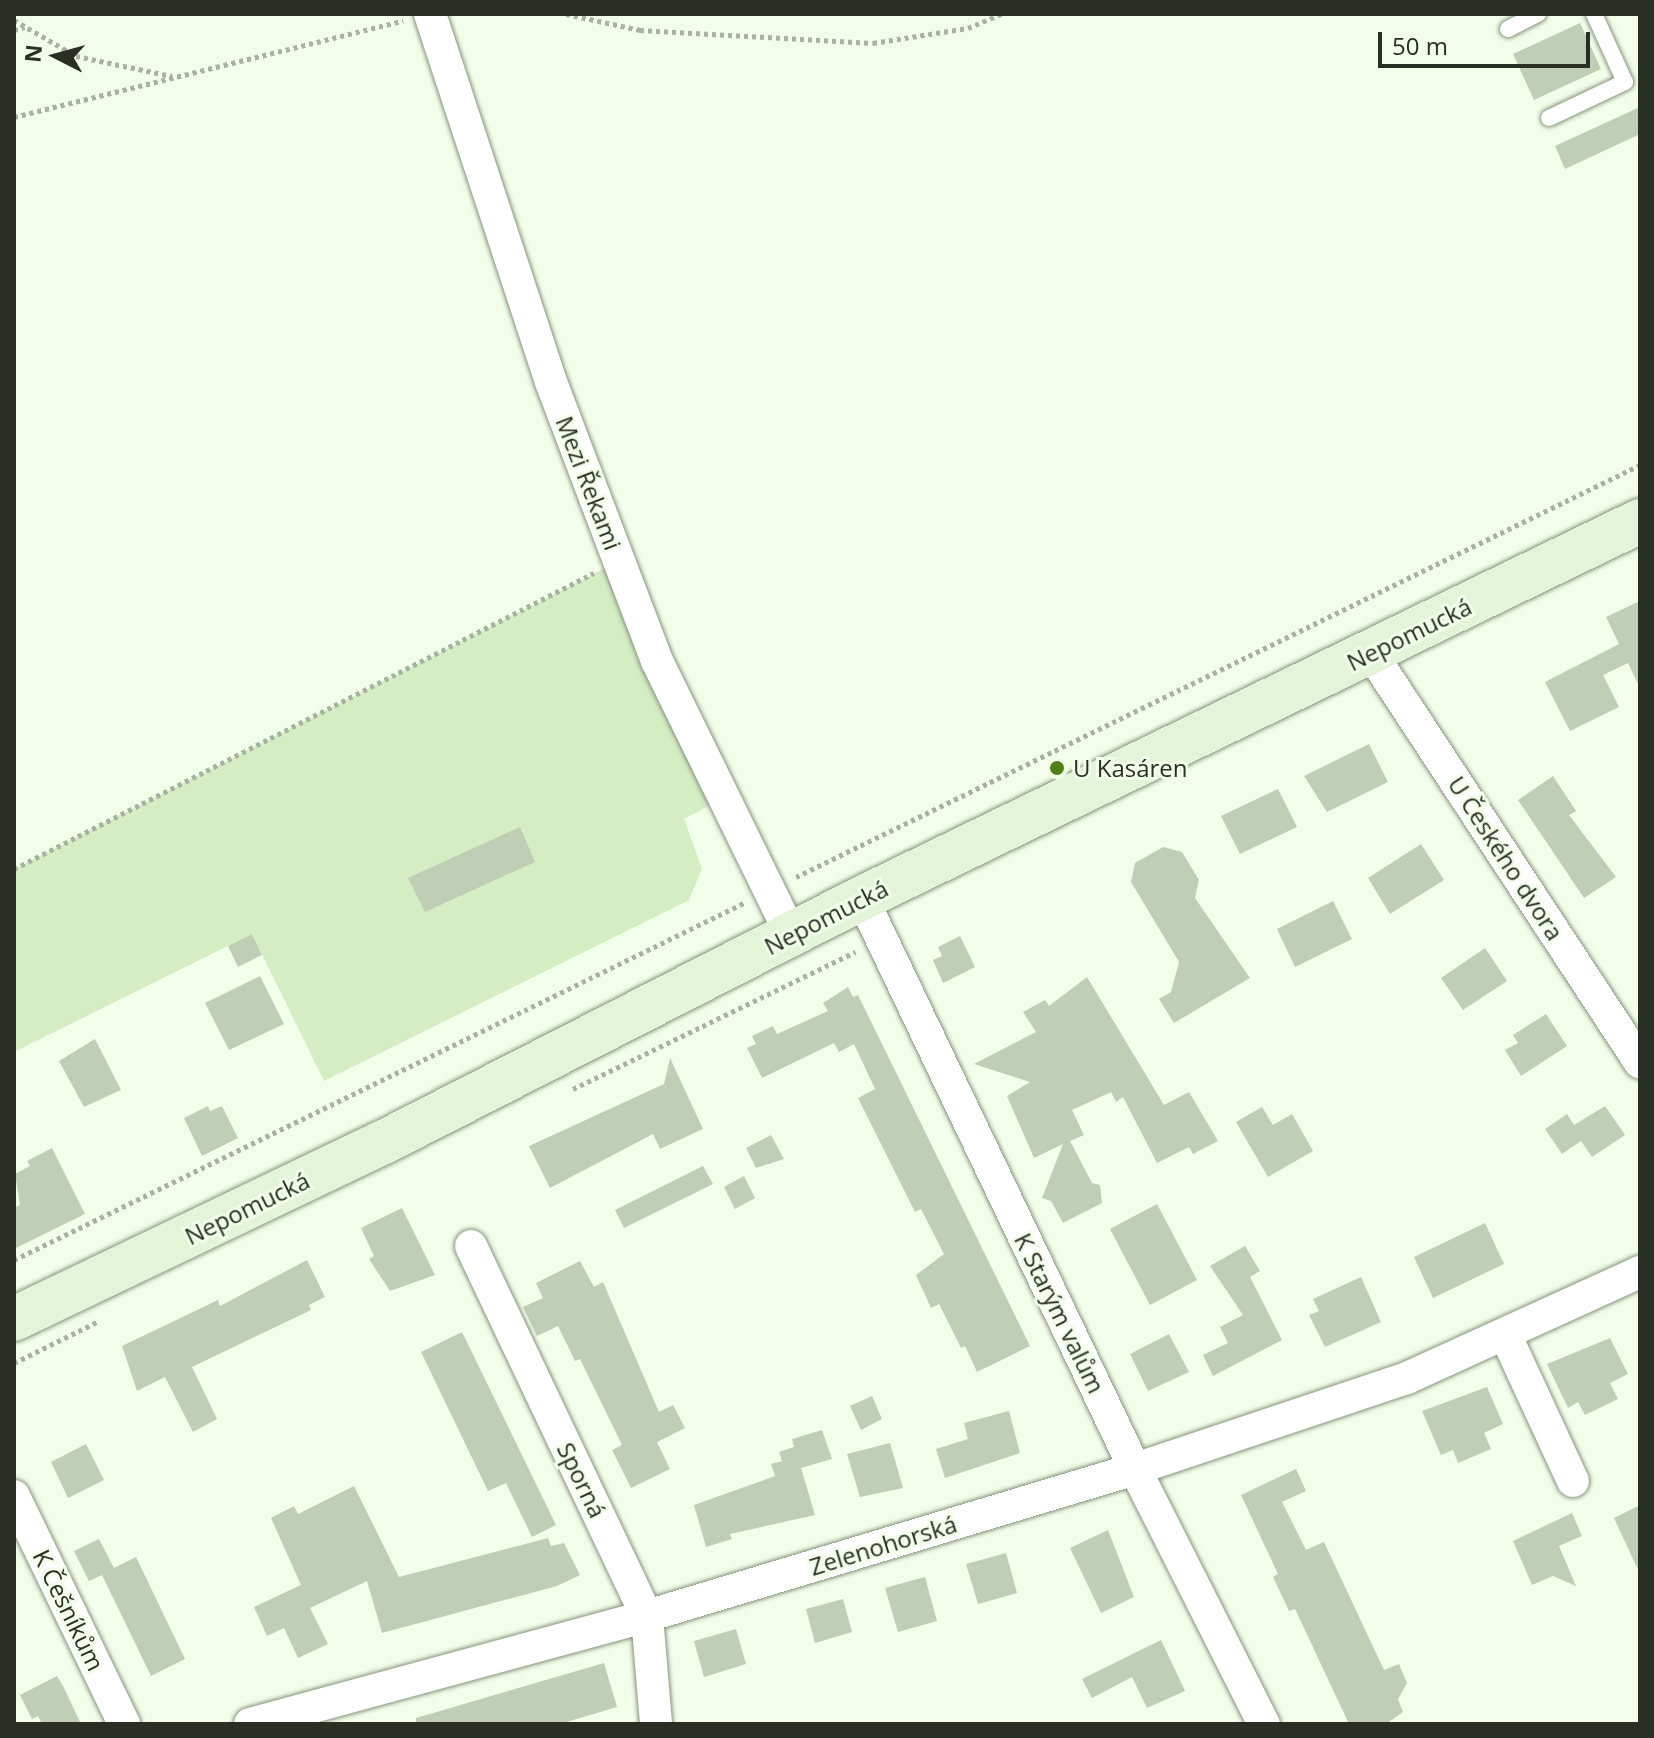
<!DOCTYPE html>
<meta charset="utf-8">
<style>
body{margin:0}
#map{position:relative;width:1654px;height:1738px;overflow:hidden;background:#f2feea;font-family:"Open Sans",sans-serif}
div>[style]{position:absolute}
.green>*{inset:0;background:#d4edc3}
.building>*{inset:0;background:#bfceb5}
.path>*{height:5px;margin-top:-2.5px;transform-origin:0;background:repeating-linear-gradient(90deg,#a8b2a2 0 4px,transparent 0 8px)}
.roads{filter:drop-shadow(0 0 2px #85937c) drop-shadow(0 0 2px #85937c)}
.lane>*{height:16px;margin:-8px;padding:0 8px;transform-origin:8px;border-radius:8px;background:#fff}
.street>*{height:32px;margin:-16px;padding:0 16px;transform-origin:16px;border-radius:16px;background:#fff}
.secondary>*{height:44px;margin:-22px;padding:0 22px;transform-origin:22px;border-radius:22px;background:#e4f4d8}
.dots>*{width:22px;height:22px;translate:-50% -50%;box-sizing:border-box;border:4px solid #f2feea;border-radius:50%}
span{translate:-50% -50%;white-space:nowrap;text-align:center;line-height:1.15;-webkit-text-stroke:6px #f2feea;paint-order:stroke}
.street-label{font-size:24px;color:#292f25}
.poi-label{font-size:24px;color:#292f25}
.left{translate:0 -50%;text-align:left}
.frame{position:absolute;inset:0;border:16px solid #292f25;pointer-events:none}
.north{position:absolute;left:16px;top:16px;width:80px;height:80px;-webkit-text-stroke:6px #f2feea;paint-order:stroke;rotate:276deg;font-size:22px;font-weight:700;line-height:32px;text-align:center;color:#292f25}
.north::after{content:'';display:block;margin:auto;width:28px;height:36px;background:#292f25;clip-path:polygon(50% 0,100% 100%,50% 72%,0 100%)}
.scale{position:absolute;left:1378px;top:32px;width:212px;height:36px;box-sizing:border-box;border:4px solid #292f25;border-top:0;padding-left:10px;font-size:24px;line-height:28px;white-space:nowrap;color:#292f25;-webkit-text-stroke:6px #f2feea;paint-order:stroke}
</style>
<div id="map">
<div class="green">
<div style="clip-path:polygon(619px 561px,726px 797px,684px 819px,702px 869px,689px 900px,324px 1081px,252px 934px,14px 1052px,14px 869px)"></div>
</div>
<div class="building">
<div style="clip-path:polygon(1580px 23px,1601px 69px,1534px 100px,1513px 54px)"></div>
<div style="clip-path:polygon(1640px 107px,1640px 134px,1565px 169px,1555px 146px)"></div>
<div style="clip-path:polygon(1640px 601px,1640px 688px,1628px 663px,1603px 675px,1619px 707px,1570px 731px,1545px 682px,1619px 644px,1606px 617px)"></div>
<div style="clip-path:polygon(1369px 744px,1388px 782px,1327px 812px,1304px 776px)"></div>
<div style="clip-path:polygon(1553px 776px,1576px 811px,1569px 815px,1616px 877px,1584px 898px,1518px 800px)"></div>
<div style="clip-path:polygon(1278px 789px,1297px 827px,1240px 854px,1221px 816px)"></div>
<div style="clip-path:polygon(520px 827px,535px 862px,425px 912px,408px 878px)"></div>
<div style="clip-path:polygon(1421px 844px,1444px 880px,1390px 914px,1368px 878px)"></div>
<div style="clip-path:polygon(1163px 847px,1182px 852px,1199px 880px,1195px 898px,1250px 978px,1174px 1023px,1159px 999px,1171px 992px,1179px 962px,1131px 882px,1135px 863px)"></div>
<div style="clip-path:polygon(1333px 901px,1352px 939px,1295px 967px,1277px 929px)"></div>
<div style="clip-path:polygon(252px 934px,262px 955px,238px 967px,228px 946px)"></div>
<div style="clip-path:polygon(960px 936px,975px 967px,943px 983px,933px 960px,942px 956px,938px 947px)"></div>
<div style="clip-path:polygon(1485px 948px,1507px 981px,1463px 1010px,1441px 978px)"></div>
<div style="clip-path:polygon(260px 976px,284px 1024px,229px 1050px,205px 1003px)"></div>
<div style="clip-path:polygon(1087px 977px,1164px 1105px,1189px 1092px,1218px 1141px,1193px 1154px,1189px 1147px,1157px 1163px,1123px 1097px,1116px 1102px,1111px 1092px,1072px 1110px,1084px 1135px,1070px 1141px,1092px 1183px,1100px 1185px,1102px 1203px,1063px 1223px,1051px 1201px,1042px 1198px,1063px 1144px,1034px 1158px,1007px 1096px,1030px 1082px,974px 1064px,1036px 1032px,1023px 1012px,1045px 1000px,1049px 1006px)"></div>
<div style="clip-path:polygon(848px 987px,853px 997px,858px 995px,1030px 1346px,977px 1372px,965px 1346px,961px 1348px,939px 1304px,931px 1308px,916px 1275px,944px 1254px,921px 1209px,915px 1212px,858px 1098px,875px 1089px,854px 1044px,839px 1052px,834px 1043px,762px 1078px,747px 1048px,756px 1044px,752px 1036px,773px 1026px,777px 1034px,828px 1011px,823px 1003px)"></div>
<div style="clip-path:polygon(1546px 1014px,1567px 1046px,1521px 1076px,1505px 1050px,1518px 1043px,1513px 1035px)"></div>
<div style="clip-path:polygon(95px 1039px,121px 1090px,84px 1107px,59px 1061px)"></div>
<div style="clip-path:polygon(670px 1058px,703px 1129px,660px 1149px,653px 1134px,550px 1188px,529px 1146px,664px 1084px)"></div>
<div style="clip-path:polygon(208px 1106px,210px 1111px,222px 1106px,238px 1138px,202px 1156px,184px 1118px)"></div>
<div style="clip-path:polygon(1605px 1106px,1625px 1135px,1592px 1157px,1581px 1141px,1562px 1154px,1545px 1129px,1567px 1114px,1574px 1125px)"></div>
<div style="clip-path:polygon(1262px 1107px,1273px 1125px,1292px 1114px,1313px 1151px,1268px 1177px,1236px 1122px)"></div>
<div style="clip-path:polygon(771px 1135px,784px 1159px,756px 1168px,746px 1148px)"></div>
<div style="clip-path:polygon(52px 1148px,85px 1214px,14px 1249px,14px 1208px,20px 1205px,15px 1174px,30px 1166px,27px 1161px)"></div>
<div style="clip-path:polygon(703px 1166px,713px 1184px,624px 1228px,615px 1210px)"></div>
<div style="clip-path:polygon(744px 1176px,755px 1198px,735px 1209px,724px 1187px)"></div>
<div style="clip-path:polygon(1157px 1204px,1197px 1280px,1150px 1305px,1110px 1229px)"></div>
<div style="clip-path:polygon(402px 1208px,435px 1275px,390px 1291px,369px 1259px,374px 1256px,361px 1228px)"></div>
<div style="clip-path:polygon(1485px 1223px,1504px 1264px,1433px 1298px,1414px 1257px)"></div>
<div style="clip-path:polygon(1245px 1246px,1260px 1271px,1250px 1277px,1282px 1340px,1213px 1376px,1203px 1355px,1228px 1343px,1220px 1327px,1243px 1315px,1210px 1266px)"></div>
<div style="clip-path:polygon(307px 1260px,325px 1297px,309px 1305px,311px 1310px,192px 1367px,217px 1419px,193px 1432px,165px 1377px,137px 1391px,122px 1346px,218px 1300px,220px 1306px)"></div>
<div style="clip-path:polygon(580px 1261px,594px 1287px,603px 1282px,659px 1412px,673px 1405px,685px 1428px,657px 1442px,670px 1469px,631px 1488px,612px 1450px,622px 1445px,580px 1359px,575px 1361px,558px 1326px,537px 1336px,523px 1307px,543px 1298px,536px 1283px)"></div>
<div style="clip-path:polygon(1361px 1277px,1381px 1322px,1325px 1347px,1309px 1315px,1319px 1311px,1313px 1299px)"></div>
<div style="clip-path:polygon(462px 1332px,556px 1525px,532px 1537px,506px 1483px,488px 1491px,421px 1352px)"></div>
<div style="clip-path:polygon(1169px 1334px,1189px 1372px,1148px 1391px,1130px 1354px)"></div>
<div style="clip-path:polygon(1610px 1338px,1628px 1374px,1610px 1383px,1618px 1399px,1585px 1415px,1578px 1402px,1568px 1408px,1547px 1364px)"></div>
<div style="clip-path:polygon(1487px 1387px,1503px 1424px,1484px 1433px,1491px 1449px,1458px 1463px,1453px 1450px,1441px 1455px,1422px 1411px)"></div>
<div style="clip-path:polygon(872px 1396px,882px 1419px,861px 1430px,850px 1406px)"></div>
<div style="clip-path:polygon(1009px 1411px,1020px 1453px,945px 1478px,936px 1449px,968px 1439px,964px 1423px)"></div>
<div style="clip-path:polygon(822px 1430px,832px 1459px,801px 1468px,815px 1515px,730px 1534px,732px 1539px,706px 1547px,694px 1505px,775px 1476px,771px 1464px,782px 1461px,779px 1452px,794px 1447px,792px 1439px)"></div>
<div style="clip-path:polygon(890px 1443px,903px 1488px,860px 1497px,847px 1454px)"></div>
<div style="clip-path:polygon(86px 1444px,104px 1480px,68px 1498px,51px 1462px)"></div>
<div style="clip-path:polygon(1296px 1469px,1306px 1491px,1282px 1502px,1306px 1550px,1324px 1542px,1384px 1670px,1399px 1664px,1407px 1683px,1398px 1699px,1403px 1712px,1386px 1724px,1349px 1724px,1295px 1609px,1289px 1611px,1273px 1577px,1278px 1574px,1241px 1495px)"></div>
<div style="clip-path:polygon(354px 1486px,399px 1577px,548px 1538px,551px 1546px,564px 1543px,580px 1575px,557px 1586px,382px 1633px,367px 1581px,310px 1608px,328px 1644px,298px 1658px,284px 1628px,267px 1636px,254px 1607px,301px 1585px,271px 1518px,294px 1506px,298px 1514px)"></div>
<div style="clip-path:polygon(1640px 1505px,1640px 1574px,1614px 1518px)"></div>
<div style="clip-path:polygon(1572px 1513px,1582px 1536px,1559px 1546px,1576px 1586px,1553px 1576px,1532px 1585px,1513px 1541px)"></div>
<div style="clip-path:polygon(1108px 1530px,1134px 1597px,1101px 1613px,1070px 1548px)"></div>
<div style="clip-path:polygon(99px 1539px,114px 1568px,136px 1557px,185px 1659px,151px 1676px,102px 1575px,89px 1581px,74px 1551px)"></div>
<div style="clip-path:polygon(1006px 1553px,1017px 1593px,978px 1604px,966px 1564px)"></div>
<div style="clip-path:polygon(925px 1577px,937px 1621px,898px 1632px,885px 1588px)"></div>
<div style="clip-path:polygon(843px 1599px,852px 1632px,815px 1643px,806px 1609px)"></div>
<div style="clip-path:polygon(736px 1629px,746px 1664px,704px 1677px,694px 1641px)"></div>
<div style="clip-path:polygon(1161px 1640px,1185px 1691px,1147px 1708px,1132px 1677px,1092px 1698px,1082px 1679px)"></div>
<div style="clip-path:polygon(604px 1663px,617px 1707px,560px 1724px,416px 1724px,416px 1718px)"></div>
<div style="clip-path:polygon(57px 1676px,64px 1688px,81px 1724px,42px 1724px,38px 1716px,32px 1719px,20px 1695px)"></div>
</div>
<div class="path">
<div style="left:566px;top:14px;width:76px;rotate:12.2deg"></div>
<div style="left:640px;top:30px;width:233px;rotate:3.2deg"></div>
<div style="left:873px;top:43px;width:96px;rotate:-9deg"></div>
<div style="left:968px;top:28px;width:36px;rotate:-23deg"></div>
<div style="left:14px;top:20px;width:72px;rotate:30.1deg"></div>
<div style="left:76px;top:56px;width:98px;rotate:11.8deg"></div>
<div style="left:14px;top:30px;width:11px;rotate:-15deg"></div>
<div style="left:14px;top:117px;width:401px;rotate:-13.9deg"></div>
<div style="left:14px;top:869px;width:651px;rotate:-27.04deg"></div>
<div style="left:796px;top:877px;width:939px;rotate:-26.02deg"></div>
<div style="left:573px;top:1089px;width:314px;rotate:-25.9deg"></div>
<div style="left:14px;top:1260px;width:813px;rotate:-26.06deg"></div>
<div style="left:14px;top:1363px;width:93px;rotate:-26.3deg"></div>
</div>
<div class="roads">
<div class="lane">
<div style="left:1508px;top:29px;width:34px;rotate:-27deg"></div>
<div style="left:1549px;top:118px;width:84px;rotate:-25.3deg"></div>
<div style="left:1625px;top:82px;width:75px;rotate:-114.5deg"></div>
</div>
<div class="street">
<div style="left:430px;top:14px;width:387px;rotate:71.8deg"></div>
<div style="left:551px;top:382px;width:298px;rotate:69.2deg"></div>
<div style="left:657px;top:661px;width:304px;rotate:63.9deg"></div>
<div style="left:1371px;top:653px;width:490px;rotate:56.7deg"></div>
<div style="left:862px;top:898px;width:633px;rotate:64.45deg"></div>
<div style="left:1135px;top:1469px;width:286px;rotate:63.2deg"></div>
<div style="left:471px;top:1246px;width:410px;rotate:64.6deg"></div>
<div style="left:647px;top:1616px;width:108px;rotate:85.2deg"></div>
<div style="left:1505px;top:1334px;width:162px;rotate:65.2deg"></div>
<div style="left:14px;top:1496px;width:253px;rotate:64.2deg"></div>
<div style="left:250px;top:1724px;width:411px;rotate:-15.2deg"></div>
<div style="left:647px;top:1616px;width:510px;rotate:-16.76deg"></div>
<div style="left:1135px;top:1469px;width:287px;rotate:-18.5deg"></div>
<div style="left:1407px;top:1378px;width:256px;rotate:-24.5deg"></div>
</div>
<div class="secondary">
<div style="left:14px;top:1319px;width:410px;rotate:-25.6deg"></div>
<div style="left:384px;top:1142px;width:537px;rotate:-27.04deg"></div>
<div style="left:862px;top:898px;width:865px;rotate:-25.85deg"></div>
</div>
</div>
<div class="dots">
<div style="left:1057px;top:768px;background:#4e8217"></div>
</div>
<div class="street-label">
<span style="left:589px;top:483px;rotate:69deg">Mezi Řekami</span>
<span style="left:1409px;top:634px;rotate:-26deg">Nepomucká</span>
<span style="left:1506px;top:858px;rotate:57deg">U Českého dvora</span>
<span style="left:826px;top:917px;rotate:-27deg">Nepomucká</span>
<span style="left:247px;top:1208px;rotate:-26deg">Nepomucká</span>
<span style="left:1060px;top:1313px;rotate:64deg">K Starým valům</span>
<span style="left:582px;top:1480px;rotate:64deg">Sporná</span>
<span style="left:883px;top:1545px;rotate:-17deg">Zelenohorská</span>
<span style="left:69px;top:1610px;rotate:64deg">K Češníkům</span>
</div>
<div class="poi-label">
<span class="left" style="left:1073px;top:768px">U Kasáren</span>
</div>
<div class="frame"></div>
<div class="north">N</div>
<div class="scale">50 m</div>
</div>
